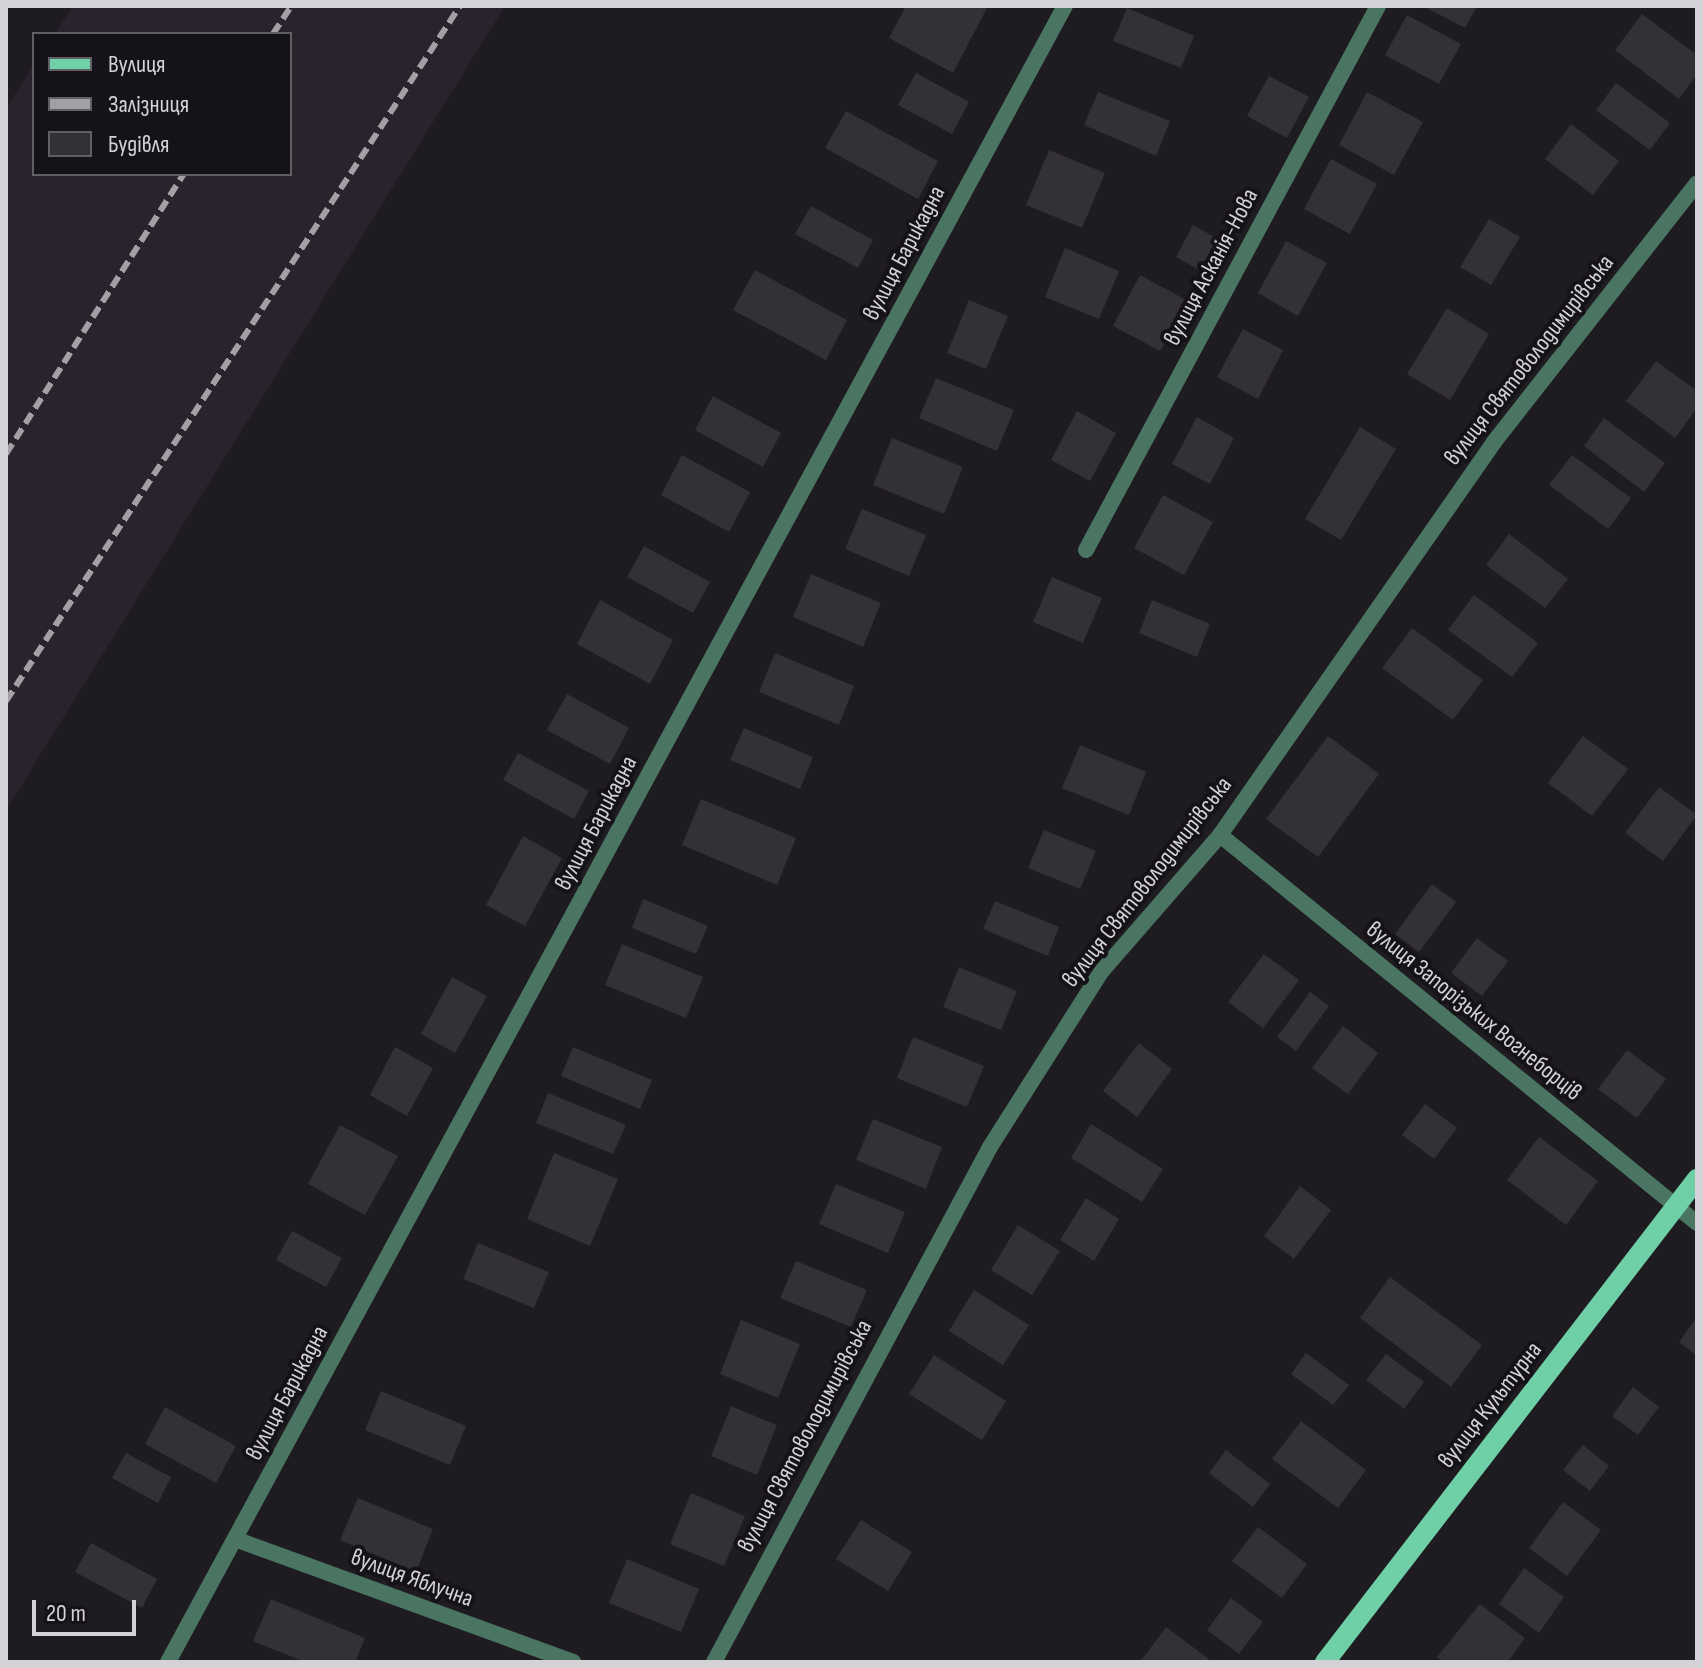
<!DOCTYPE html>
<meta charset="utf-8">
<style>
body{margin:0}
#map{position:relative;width:1703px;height:1668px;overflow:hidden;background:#1f1c21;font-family:"Sofia Sans Condensed",sans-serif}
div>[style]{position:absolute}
.built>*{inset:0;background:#29232d}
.building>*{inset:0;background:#333036}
.street>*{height:16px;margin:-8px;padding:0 8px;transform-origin:8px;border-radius:8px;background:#497562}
.primary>*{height:20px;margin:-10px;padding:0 10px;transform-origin:10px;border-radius:10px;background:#6fcfa7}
.rail>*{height:6px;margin-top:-3px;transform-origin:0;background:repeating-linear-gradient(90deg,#a2a0a4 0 12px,transparent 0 18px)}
span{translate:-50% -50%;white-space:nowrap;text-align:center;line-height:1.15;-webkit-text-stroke:8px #161318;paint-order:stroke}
.street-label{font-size:24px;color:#d4d2d6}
.frame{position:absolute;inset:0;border:8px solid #d4d2d6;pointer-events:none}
.legend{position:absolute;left:32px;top:32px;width:260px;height:144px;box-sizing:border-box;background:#161318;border:2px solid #625f64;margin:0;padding:10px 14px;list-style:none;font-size:24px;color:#d4d2d6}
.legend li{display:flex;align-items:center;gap:16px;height:40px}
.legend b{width:40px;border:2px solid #625f64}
.scale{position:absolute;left:32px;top:1600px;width:104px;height:36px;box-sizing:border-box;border:4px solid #d4d2d6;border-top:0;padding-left:10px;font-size:24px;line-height:28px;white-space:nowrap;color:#d4d2d6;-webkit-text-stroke:6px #161318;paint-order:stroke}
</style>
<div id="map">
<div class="built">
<div style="clip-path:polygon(73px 6px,505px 6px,6px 810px,6px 108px,34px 65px,34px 174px,290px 174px,290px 34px,55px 34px)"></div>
</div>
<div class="building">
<div style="clip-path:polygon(906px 6px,988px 6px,953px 73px,889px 38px)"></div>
<div style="clip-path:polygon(1423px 6px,1477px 6px,1465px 28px)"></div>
<div style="clip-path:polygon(1127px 8px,1194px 36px,1181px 68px,1113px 41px)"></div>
<div style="clip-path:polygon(1642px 14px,1697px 55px,1697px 74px,1679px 99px,1615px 50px)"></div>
<div style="clip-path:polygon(1407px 15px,1461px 44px,1439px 84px,1385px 55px)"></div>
<div style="clip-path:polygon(916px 73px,969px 102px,952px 134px,898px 105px)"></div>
<div style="clip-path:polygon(1269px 76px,1309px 97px,1287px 138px,1247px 116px)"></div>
<div style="clip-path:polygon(1616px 83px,1670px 123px,1650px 150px,1596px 110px)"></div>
<div style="clip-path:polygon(1098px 92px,1170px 121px,1156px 156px,1084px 125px)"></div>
<div style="clip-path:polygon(1367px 92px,1423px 122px,1394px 175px,1339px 145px)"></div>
<div style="clip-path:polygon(846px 111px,938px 161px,918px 199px,825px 148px)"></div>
<div style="clip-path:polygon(1571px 124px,1619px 161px,1593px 195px,1545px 159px)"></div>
<div style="clip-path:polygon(1049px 150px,1105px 173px,1082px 228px,1026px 205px)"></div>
<div style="clip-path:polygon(1331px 159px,1377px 184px,1350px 234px,1304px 209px)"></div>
<div style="clip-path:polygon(811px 206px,873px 240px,858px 268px,795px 234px)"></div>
<div style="clip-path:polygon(1489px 219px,1520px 237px,1491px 285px,1460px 267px)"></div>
<div style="clip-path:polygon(1193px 225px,1227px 244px,1210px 276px,1176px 257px)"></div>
<div style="clip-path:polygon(1286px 241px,1327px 263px,1298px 316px,1258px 293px)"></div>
<div style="clip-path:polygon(1065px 248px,1119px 271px,1099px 319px,1045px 297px)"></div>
<div style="clip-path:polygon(755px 270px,847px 320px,826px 360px,733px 310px)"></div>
<div style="clip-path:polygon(1140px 275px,1188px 301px,1160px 351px,1113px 326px)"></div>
<div style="clip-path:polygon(969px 300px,1008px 316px,986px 369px,947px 353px)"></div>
<div style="clip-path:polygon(1447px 308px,1489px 334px,1450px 400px,1407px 374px)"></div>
<div style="clip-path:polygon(1243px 329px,1283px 350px,1258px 399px,1217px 377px)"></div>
<div style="clip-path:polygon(1656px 361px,1697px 391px,1697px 408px,1675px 438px,1626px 401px)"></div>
<div style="clip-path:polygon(936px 378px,1014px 410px,997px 451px,919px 418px)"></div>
<div style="clip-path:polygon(713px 396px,781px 433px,763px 467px,695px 430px)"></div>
<div style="clip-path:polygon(1077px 411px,1116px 433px,1090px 481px,1051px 460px)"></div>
<div style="clip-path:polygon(1197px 417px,1234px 438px,1210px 484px,1172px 464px)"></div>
<div style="clip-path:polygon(1604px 418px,1665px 463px,1644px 492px,1584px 446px)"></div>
<div style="clip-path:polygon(1360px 427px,1396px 449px,1341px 540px,1305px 519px)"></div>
<div style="clip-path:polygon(892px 438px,963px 467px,944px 514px,873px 485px)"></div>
<div style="clip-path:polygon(682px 455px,750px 492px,729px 532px,661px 495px)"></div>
<div style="clip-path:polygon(1572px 455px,1631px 498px,1608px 529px,1549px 485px)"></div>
<div style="clip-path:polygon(1163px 495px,1213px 522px,1184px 575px,1134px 548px)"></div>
<div style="clip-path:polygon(862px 509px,926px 535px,909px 576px,845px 549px)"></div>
<div style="clip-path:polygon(1509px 534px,1568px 579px,1545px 608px,1486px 565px)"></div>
<div style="clip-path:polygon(644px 546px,710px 582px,693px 613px,627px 577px)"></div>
<div style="clip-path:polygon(811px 574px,881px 603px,863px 647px,793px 617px)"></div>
<div style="clip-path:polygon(1052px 577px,1102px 598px,1083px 643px,1033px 622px)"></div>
<div style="clip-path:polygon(1474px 595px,1538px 643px,1512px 677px,1448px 630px)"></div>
<div style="clip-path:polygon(600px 600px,673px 640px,650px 684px,577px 644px)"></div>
<div style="clip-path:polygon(1152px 600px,1210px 624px,1197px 657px,1139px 633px)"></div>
<div style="clip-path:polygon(1412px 628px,1483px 680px,1453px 720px,1382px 668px)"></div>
<div style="clip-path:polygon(775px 653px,854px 686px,839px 725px,759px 692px)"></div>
<div style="clip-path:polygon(567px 694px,629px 728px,610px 764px,547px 730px)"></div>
<div style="clip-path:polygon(744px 728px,813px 757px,800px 789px,730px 760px)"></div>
<div style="clip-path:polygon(1328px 736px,1379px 774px,1318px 857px,1266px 819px)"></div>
<div style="clip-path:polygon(1583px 736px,1628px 769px,1592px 816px,1548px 783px)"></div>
<div style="clip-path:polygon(1080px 745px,1146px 772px,1129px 815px,1062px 788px)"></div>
<div style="clip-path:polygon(518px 753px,589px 791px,574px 819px,503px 780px)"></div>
<div style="clip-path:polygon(1659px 787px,1697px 815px,1663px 861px,1625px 833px)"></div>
<div style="clip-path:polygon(701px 799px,796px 838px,777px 885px,682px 845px)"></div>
<div style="clip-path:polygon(1044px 830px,1096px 851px,1080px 889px,1028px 868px)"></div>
<div style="clip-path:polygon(523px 836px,562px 858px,525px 926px,486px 905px)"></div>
<div style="clip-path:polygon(1432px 884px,1456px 902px,1419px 952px,1395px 934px)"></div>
<div style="clip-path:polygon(643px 899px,708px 926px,696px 954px,632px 928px)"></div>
<div style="clip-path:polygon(995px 901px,1059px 927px,1048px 956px,983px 929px)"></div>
<div style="clip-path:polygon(1477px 938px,1508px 961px,1482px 996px,1451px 973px)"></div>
<div style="clip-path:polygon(622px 944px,703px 977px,686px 1018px,605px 985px)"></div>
<div style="clip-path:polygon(1264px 954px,1299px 980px,1263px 1028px,1228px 1002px)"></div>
<div style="clip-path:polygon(959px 967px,1017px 991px,1001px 1030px,943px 1007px)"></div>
<div style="clip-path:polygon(452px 977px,487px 996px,455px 1053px,421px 1034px)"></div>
<div style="clip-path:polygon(1310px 992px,1329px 1006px,1296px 1051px,1277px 1037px)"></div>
<div style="clip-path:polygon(1343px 1026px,1378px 1053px,1348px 1094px,1312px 1068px)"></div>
<div style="clip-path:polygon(913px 1037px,984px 1066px,967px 1107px,897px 1078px)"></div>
<div style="clip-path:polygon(1139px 1043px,1172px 1069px,1137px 1117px,1103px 1091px)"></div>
<div style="clip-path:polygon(395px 1047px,433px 1068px,407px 1116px,370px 1095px)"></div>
<div style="clip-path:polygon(573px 1047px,652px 1080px,640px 1109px,561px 1076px)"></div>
<div style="clip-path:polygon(1627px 1050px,1666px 1079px,1637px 1118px,1598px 1089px)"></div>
<div style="clip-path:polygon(548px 1093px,626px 1125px,613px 1154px,536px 1123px)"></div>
<div style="clip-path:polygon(1425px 1104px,1457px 1128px,1434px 1159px,1402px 1135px)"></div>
<div style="clip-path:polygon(873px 1119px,942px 1147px,926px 1189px,856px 1160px)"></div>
<div style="clip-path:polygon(1091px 1124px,1163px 1169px,1142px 1202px,1071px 1158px)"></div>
<div style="clip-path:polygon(340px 1125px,398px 1156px,365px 1215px,308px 1184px)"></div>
<div style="clip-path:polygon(1539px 1137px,1598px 1181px,1566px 1225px,1507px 1180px)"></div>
<div style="clip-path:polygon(554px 1153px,618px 1179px,590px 1246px,527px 1219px)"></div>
<div style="clip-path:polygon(836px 1184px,905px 1212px,888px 1253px,819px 1224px)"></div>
<div style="clip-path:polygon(1300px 1186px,1331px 1210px,1294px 1259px,1264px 1236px)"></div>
<div style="clip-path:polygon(1086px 1198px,1119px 1219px,1094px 1261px,1060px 1240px)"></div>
<div style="clip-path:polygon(1018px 1225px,1060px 1251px,1032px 1295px,991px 1270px)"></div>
<div style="clip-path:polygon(292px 1231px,342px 1258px,326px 1287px,276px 1260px)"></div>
<div style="clip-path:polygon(478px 1243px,549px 1272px,534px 1308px,463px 1279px)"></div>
<div style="clip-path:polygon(796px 1261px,867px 1290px,851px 1327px,780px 1298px)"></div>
<div style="clip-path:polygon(1390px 1277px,1482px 1345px,1451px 1387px,1360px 1318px)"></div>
<div style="clip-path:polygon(974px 1290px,1029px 1325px,1003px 1365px,949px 1331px)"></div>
<div style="clip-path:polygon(1697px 1317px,1697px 1356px,1679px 1342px)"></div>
<div style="clip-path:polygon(741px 1320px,800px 1344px,778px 1398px,720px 1374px)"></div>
<div style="clip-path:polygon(1306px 1353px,1349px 1385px,1333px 1405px,1291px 1374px)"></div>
<div style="clip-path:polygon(1386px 1354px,1424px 1382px,1404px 1409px,1366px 1380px)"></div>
<div style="clip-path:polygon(934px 1355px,1006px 1401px,982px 1440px,909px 1394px)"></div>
<div style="clip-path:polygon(1633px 1387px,1659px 1407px,1638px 1435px,1612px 1416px)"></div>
<div style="clip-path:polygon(381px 1391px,466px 1426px,450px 1465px,365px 1430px)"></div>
<div style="clip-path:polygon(731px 1406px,777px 1425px,757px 1475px,711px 1456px)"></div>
<div style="clip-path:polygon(165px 1407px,236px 1446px,216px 1483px,145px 1444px)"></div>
<div style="clip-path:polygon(1301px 1421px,1366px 1470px,1338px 1508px,1272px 1459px)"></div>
<div style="clip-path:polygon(1583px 1445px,1609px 1466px,1590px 1491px,1563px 1470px)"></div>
<div style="clip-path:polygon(1226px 1450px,1270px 1484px,1253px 1507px,1209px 1473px)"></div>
<div style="clip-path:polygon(126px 1453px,171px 1477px,158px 1503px,112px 1478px)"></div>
<div style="clip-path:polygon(691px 1493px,745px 1516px,724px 1566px,670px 1544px)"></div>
<div style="clip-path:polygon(358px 1498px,433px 1529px,416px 1572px,340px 1540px)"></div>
<div style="clip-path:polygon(1563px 1502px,1601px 1530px,1567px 1576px,1529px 1548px)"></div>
<div style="clip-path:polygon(861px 1520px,912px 1552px,888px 1591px,836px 1559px)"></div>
<div style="clip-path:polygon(1258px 1527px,1307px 1564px,1282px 1598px,1232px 1561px)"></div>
<div style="clip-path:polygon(91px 1543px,157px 1579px,142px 1608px,75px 1572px)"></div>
<div style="clip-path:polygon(627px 1559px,699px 1589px,681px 1632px,609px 1603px)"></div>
<div style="clip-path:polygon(1524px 1568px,1564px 1597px,1539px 1633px,1499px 1604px)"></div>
<div style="clip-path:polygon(1231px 1598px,1263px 1622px,1239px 1654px,1207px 1630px)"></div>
<div style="clip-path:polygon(271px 1599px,365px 1638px,355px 1662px,305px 1662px,253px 1641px)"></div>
<div style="clip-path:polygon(1480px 1604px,1525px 1638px,1508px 1662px,1444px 1662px,1437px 1657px)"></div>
<div style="clip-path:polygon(1166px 1627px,1209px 1659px,1207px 1662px,1140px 1662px)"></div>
</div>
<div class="street">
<div style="left:1086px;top:550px;width:617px;rotate:-61.77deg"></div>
<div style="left:1220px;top:835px;width:615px;rotate:39.13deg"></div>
<div style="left:235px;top:1539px;width:360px;rotate:20deg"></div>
<div style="left:168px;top:1662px;width:1883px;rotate:-61.56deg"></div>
<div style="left:714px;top:1662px;width:584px;rotate:-61.81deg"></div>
<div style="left:990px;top:1147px;width:207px;rotate:-57.6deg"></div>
<div style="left:1101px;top:972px;width:181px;rotate:-49deg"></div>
<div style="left:1220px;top:835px;width:479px;rotate:-55.1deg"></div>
<div style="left:1494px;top:442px;width:329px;rotate:-51.9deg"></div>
</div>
<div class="primary">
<div style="left:1325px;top:1662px;width:610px;rotate:-52.4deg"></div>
</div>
<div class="rail">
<div style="left:273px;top:34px;width:33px;rotate:-57deg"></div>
<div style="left:6px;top:454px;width:332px;rotate:-57.6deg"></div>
<div style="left:6px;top:701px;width:830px;rotate:-56.85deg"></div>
</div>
<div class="street-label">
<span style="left:904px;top:253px;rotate:-62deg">вулиця Барикадна</span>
<span style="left:1211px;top:267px;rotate:-62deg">вулиця Асканія-Нова</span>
<span style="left:1529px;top:360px;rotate:-52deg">вулиця Святоволодимирівська</span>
<span style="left:596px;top:823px;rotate:-62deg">вулиця Барикадна</span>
<span style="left:1147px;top:882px;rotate:-52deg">вулиця Святоволодимирівська</span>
<span style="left:1474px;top:1011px;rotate:39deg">вулиця Запорізьких Вогнеборців</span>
<span style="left:287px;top:1393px;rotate:-62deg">вулиця Барикадна</span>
<span style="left:1490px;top:1405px;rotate:-52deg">вулиця Культурна</span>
<span style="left:805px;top:1436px;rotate:-62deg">вулиця Святоволодимирівська</span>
<span style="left:412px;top:1578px;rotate:20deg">вулиця Яблучна</span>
</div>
<div class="frame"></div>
<ul class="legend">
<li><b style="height:10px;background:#6fcfa7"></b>Вулиця</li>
<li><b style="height:10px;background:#a2a0a4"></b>Залізниця</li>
<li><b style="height:22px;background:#333036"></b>Будівля</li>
</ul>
<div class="scale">20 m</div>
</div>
